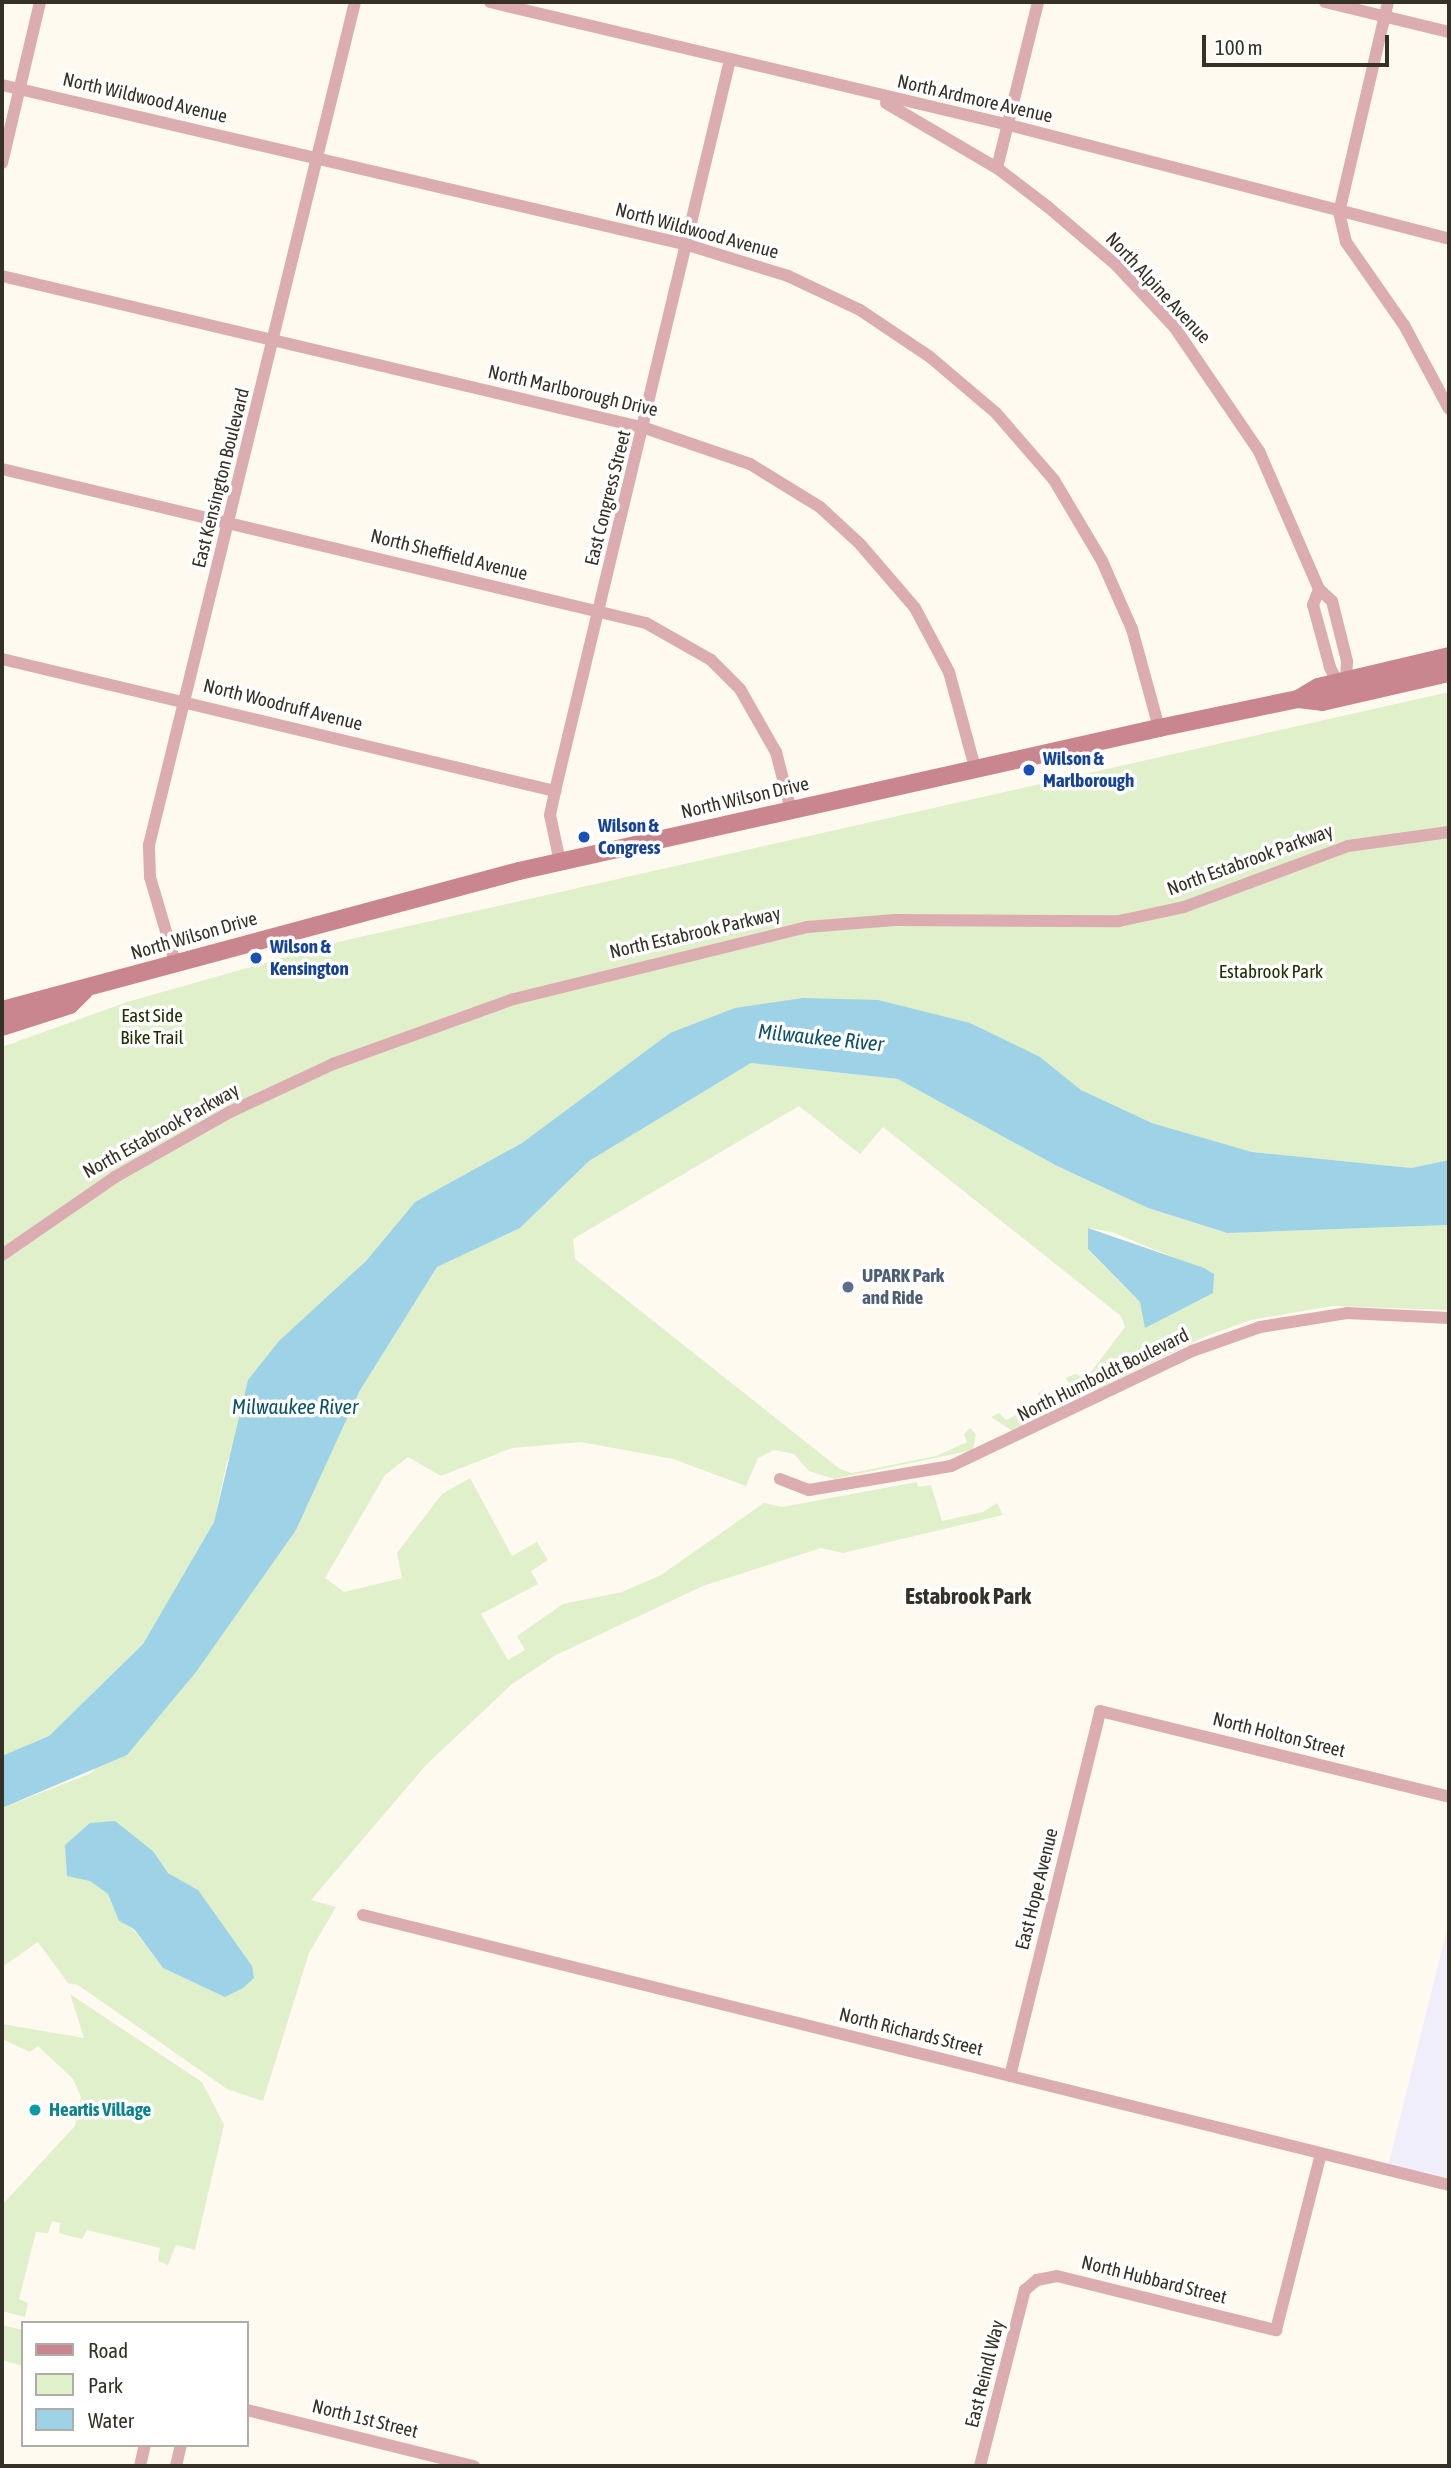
<!DOCTYPE html>
<style>
body{margin:0}
#map{position:relative;width:1451px;height:2468px;overflow:hidden;background:#fffaef;font-family:"Asap Condensed",sans-serif}
div>[style]{position:absolute}
.commercial>*{inset:0;background:#f1eefc}
.green>*{inset:0;background:#dff0cb}
.water>*{inset:0;background:#9dd2e7}
.street>*{height:12px;margin:-6px;padding:0 6px;transform-origin:6px;border-radius:6px;background:#dbadb1}
.secondary>*{height:18px;margin:-9px;padding:0 9px;transform-origin:9px;border-radius:9px;background:#c9868e}
.dots>*{width:19px;height:19px;translate:-50% -50%;box-sizing:border-box;border:4px solid #fff;border-radius:50%}
span{translate:-50% -50%;white-space:nowrap;text-align:center;line-height:1.15;-webkit-text-stroke:7px #fff;paint-order:stroke}
.street-label{font-size:19px;color:#363126}
.transit-label{font-size:19px;color:#164399;font-weight:700}
.left{translate:0 -50%;text-align:left}
.park-label{font-size:19px;color:#203000}
.service-label{font-size:19px;color:#4e5e75;font-weight:700}
.culture-label{font-size:19px;color:#0d838f;font-weight:700}
.water-label{font-size:21px;color:#0c5268;font-style:italic}
.quarter-label{font-size:23px;color:#363126;font-weight:700}
.frame{position:absolute;inset:0;border:4px solid #363126;pointer-events:none}
.legend{position:absolute;left:21px;top:2321px;width:228px;height:126px;box-sizing:border-box;background:#fff;border:2px solid #afada8;margin:0;padding:9px 12px;list-style:none;font-size:21px;color:#363126}
.legend li{display:flex;align-items:center;gap:14px;height:35px}
.legend b{width:35px;border:2px solid #afada8}
.scale{position:absolute;left:1202px;top:35px;width:187px;height:32px;box-sizing:border-box;border:4px solid #363126;border-top:0;padding-left:9px;font-size:21px;line-height:24px;white-space:nowrap;color:#363126;-webkit-text-stroke:5px #fff;paint-order:stroke}
</style>
<div id="map">
<div class="commercial">
<div style="clip-path:polygon(1449px 1921px,1449px 2185px,1387px 2170px)"></div>
</div>
<div class="green">
<div style="clip-path:polygon(1449px 692px,1449px 1160px,1411px 1168px,1252px 1152px,1152px 1123px,1081px 1090px,1040px 1057px,670px 1033px,522px 1143px,415px 1202px,366px 1261px,227px 1461px,214px 1522px,143px 1644px,49px 1736px,2px 1756px,2px 1047px,127px 1002px,342px 941px)"></div>
<div style="clip-path:polygon(evenodd,751px 1063px,898px 1079px,1057px 1166px,1148px 1208px,1226px 1233px,1449px 1225px,1449px 1310px,1332px 1306px,1251px 1320px,1204px 1337px,1095px 1391px,1074px 1388px,1065px 1378px,1076px 1374px,1085px 1380px,1125px 1327px,1121px 1316px,883px 1127px,860px 1154px,799px 1106px,573px 1239px,575px 1259px,840px 1469px,852px 1473px,936px 1456px,967px 1442px,964px 1434px,970px 1428px,976px 1434px,973px 1450px,834px 1479px,809px 1471px,794px 1454px,774px 1450px,758px 1458px,746px 1486px,673px 1459px,581px 1442px,512px 1448px,441px 1476px,408px 1457px,385px 1475px,325px 1578px,344px 1592px,402px 1578px,397px 1553px,442px 1494px,470px 1478px,512px 1556px,537px 1542px,548px 1560px,531px 1571px,538px 1584px,481px 1614px,508px 1660px,525px 1650px,517px 1636px,563px 1604px,622px 1592px,661px 1575px,764px 1503px,782px 1507px,917px 1482px,918px 1487px,931px 1485px,942px 1521px,983px 1512px,997px 1503px,1003px 1515px,843px 1553px,821px 1548px,703px 1586px,556px 1655px,512px 1684px,426px 1765px,311px 1900px,336px 1907px,309px 1953px,263px 2101px,227px 2089px,78px 1985px,68px 1983px,38px 1942px,2px 1967px,2px 1808px,92px 1773px,359px 1392px,437px 1267px,520px 1228px,589px 1161px,751px 1063px,1088px 1228px,1112px 1232px,1214px 1274px,1146px 1327px,1140px 1302px,1088px 1250px,1088px 1228px,751px 1063px,154px 1851px,168px 1873px,198px 1890px,225px 1996px,163px 1968px,133px 1929px,119px 1921px,108px 1894px,90px 1881px,154px 1851px)"></div>
<div style="clip-path:polygon(1043px 1390px,1055px 1402px,1044px 1417px,1014px 1432px,991px 1417px,999px 1413px,1006px 1420px,1042px 1402px,1038px 1393px)"></div>
<div style="clip-path:polygon(70px 1994px,202px 2082px,224px 2125px,195px 2250px,176px 2245px,168px 2265px,158px 2261px,160px 2248px,87px 2230px,82px 2239px,59px 2233px,60px 2223px,52px 2221px,48px 2233px,36px 2232px,19px 2299px,28px 2303px,25px 2317px,2px 2311px,2px 2205px,75px 2126px,81px 2097px,73px 2079px,38px 2046px,30px 2052px,2px 2039px,2px 2024px,84px 2038px)"></div>
<div style="clip-path:polygon(2px 2325px,23px 2330px,23px 2366px,2px 2360px)"></div>
</div>
<div class="water">
<div style="clip-path:polygon(803px 998px,878px 1000px,970px 1023px,1040px 1057px,1081px 1090px,1152px 1123px,1252px 1152px,1411px 1168px,1449px 1160px,1449px 1225px,1227px 1233px,1148px 1208px,1057px 1166px,898px 1079px,751px 1063px,589px 1161px,520px 1228px,437px 1267px,359px 1392px,296px 1530px,196px 1672px,127px 1755px,2px 1808px,2px 1756px,49px 1736px,143px 1644px,214px 1522px,248px 1380px,279px 1341px,366px 1261px,415px 1202px,522px 1143px,670px 1033px,735px 1008px)"></div>
<div style="clip-path:polygon(1088px 1228px,1204px 1268px,1214px 1274px,1213px 1293px,1145px 1328px,1140px 1302px,1088px 1249px)"></div>
<div style="clip-path:polygon(115px 1821px,154px 1852px,168px 1873px,198px 1890px,252px 1966px,254px 1978px,243px 1988px,225px 1997px,163px 1968px,134px 1929px,119px 1921px,108px 1894px,90px 1881px,67px 1876px,65px 1845px,90px 1823px)"></div>
</div>
<div class="street">
<div style="left:490px;top:2px;width:533px;rotate:13.33deg"></div>
<div style="left:1009px;top:125px;width:455px;rotate:14.5deg"></div>
<div style="left:1325px;top:2px;width:128px;rotate:13.6deg"></div>
<div style="left:1388px;top:2px;width:216px;rotate:103.1deg"></div>
<div style="left:1339px;top:212px;width:31px;rotate:77deg"></div>
<div style="left:1346px;top:242px;width:101px;rotate:55.1deg"></div>
<div style="left:1404px;top:325px;width:95px;rotate:61.8deg"></div>
<div style="left:2px;top:85px;width:704px;rotate:13.13deg"></div>
<div style="left:688px;top:245px;width:105px;rotate:17.2deg"></div>
<div style="left:788px;top:276px;width:80px;rotate:25.3deg"></div>
<div style="left:860px;top:310px;width:84px;rotate:33.9deg"></div>
<div style="left:930px;top:357px;width:87px;rotate:40.3deg"></div>
<div style="left:996px;top:413px;width:89px;rotate:49.1deg"></div>
<div style="left:1054px;top:480px;width:94px;rotate:59.3deg"></div>
<div style="left:1102px;top:561px;width:74px;rotate:66.2deg"></div>
<div style="left:1132px;top:629px;width:103px;rotate:74.7deg"></div>
<div style="left:886px;top:103px;width:129px;rotate:30.4deg"></div>
<div style="left:997px;top:168px;width:64px;rotate:37.4deg"></div>
<div style="left:1048px;top:207px;width:88px;rotate:40.4deg"></div>
<div style="left:1115px;top:264px;width:88px;rotate:46.8deg"></div>
<div style="left:1175px;top:328px;width:149px;rotate:55.7deg"></div>
<div style="left:1259px;top:451px;width:150px;rotate:66.5deg"></div>
<div style="left:2px;top:163px;width:165px;rotate:-76.7deg"></div>
<div style="left:997px;top:168px;width:171px;rotate:-76.1deg"></div>
<div style="left:2px;top:276px;width:661px;rotate:13.3deg"></div>
<div style="left:645px;top:428px;width:111px;rotate:18.9deg"></div>
<div style="left:750px;top:464px;width:82px;rotate:31.6deg"></div>
<div style="left:820px;top:507px;width:54px;rotate:42.8deg"></div>
<div style="left:860px;top:544px;width:84px;rotate:49.3deg"></div>
<div style="left:915px;top:608px;width:72px;rotate:62deg"></div>
<div style="left:949px;top:672px;width:99px;rotate:74.8deg"></div>
<div style="left:2px;top:469px;width:662px;rotate:13.45deg"></div>
<div style="left:646px;top:623px;width:75px;rotate:29.6deg"></div>
<div style="left:711px;top:660px;width:41px;rotate:45deg"></div>
<div style="left:740px;top:689px;width:73px;rotate:60.3deg"></div>
<div style="left:776px;top:752px;width:60px;rotate:75.5deg"></div>
<div style="left:1319px;top:589px;width:18px;rotate:43deg"></div>
<div style="left:1332px;top:601px;width:62px;rotate:76deg"></div>
<div style="left:1347px;top:661px;width:36px;rotate:93deg"></div>
<div style="left:1345px;top:697px;width:34px;rotate:-117deg"></div>
<div style="left:1330px;top:667px;width:64px;rotate:-105.3deg"></div>
<div style="left:1313px;top:605px;width:17px;rotate:-69deg"></div>
<div style="left:2px;top:659px;width:569px;rotate:13.43deg"></div>
<div style="left:560px;top:862px;width:48px;rotate:-102deg"></div>
<div style="left:550px;top:815px;width:25px;rotate:-78deg"></div>
<div style="left:555px;top:791px;width:752px;rotate:-76.54deg"></div>
<div style="left:175px;top:962px;width:89px;rotate:-106.4deg"></div>
<div style="left:150px;top:877px;width:32px;rotate:-92deg"></div>
<div style="left:149px;top:845px;width:868px;rotate:-76.27deg"></div>
<div style="left:2px;top:1255px;width:137px;rotate:-34.6deg"></div>
<div style="left:115px;top:1177px;width:132px;rotate:-29.5deg"></div>
<div style="left:230px;top:1112px;width:114px;rotate:-25deg"></div>
<div style="left:333px;top:1064px;width:192px;rotate:-19.8deg"></div>
<div style="left:514px;top:999px;width:302px;rotate:-13.8deg"></div>
<div style="left:807px;top:927px;width:88px;rotate:-4.5deg"></div>
<div style="left:895px;top:920px;width:224px;rotate:0.3deg"></div>
<div style="left:1119px;top:921px;width:66px;rotate:-12.2deg"></div>
<div style="left:1184px;top:907px;width:175px;rotate:-20.4deg"></div>
<div style="left:1348px;top:846px;width:102px;rotate:-7.9deg"></div>
<div style="left:780px;top:1479px;width:31px;rotate:21deg"></div>
<div style="left:809px;top:1490px;width:144px;rotate:-9.6deg"></div>
<div style="left:951px;top:1466px;width:267px;rotate:-25.5deg"></div>
<div style="left:1192px;top:1351px;width:72px;rotate:-19.4deg"></div>
<div style="left:1260px;top:1327px;width:88px;rotate:-9.1deg"></div>
<div style="left:1347px;top:1313px;width:102px;rotate:2.8deg"></div>
<div style="left:363px;top:1915px;width:1119px;rotate:13.96deg"></div>
<div style="left:1010px;top:2076px;width:376px;rotate:-76.1deg"></div>
<div style="left:1100px;top:1711px;width:359px;rotate:13.8deg"></div>
<div style="left:247px;top:2410px;width:234px;rotate:13.9deg"></div>
<div style="left:140px;top:2466px;width:22px;rotate:-77deg"></div>
<div style="left:176px;top:2466px;width:22px;rotate:-77deg"></div>
<div style="left:980px;top:2466px;width:182px;rotate:-75.7deg"></div>
<div style="left:1025px;top:2290px;width:16px;rotate:-40deg"></div>
<div style="left:1037px;top:2280px;width:20px;rotate:-11deg"></div>
<div style="left:1057px;top:2276px;width:226px;rotate:13.9deg"></div>
<div style="left:1276px;top:2330px;width:182px;rotate:-75.7deg"></div>
</div>
<div class="secondary">
<div style="left:1298px;top:699px;width:23px;rotate:-31deg"></div>
<div style="left:1318px;top:687px;width:135px;rotate:-13.3deg"></div>
<div style="left:2px;top:1010px;width:535px;rotate:-15.05deg"></div>
<div style="left:519px;top:871px;width:656px;rotate:-12.6deg"></div>
<div style="left:1159px;top:728px;width:142px;rotate:-11.8deg"></div>
<div style="left:1298px;top:699px;width:24px;rotate:7deg"></div>
<div style="left:1322px;top:702px;width:130px;rotate:-12.9deg"></div>
<div style="left:2px;top:1027px;width:71px;rotate:-17.9deg"></div>
<div style="left:70px;top:1005px;width:20px;rotate:-45deg"></div>
</div>
<div class="dots">
<div style="left:1029px;top:770px;background:#1a4fb4"></div>
<div style="left:584px;top:837px;background:#1a4fb4"></div>
<div style="left:256px;top:958px;background:#1a4fb4"></div>
<div style="left:848px;top:1287px;background:#5c6f8a"></div>
<div style="left:35px;top:2110px;background:#0f9aa8"></div>
</div>
<div class="street-label">
<span style="left:145px;top:98px;rotate:13deg">North Wildwood Avenue</span>
<span style="left:975px;top:99px;rotate:13deg">North Ardmore Avenue</span>
<span style="left:697px;top:231px;rotate:15deg">North Wildwood Avenue</span>
<span style="left:1158px;top:288px;rotate:47deg">North Alpine Avenue</span>
<span style="left:573px;top:391px;rotate:13deg">North Marlborough Drive</span>
<span style="left:221px;top:478px;rotate:-76deg">East Kensington Boulevard</span>
<span style="left:608px;top:498px;rotate:-76deg">East Congress Street</span>
<span style="left:449px;top:555px;rotate:14deg">North Sheffield Avenue</span>
<span style="left:283px;top:705px;rotate:14deg">North Woodruff Avenue</span>
<span style="left:745px;top:798px;rotate:-13deg">North Wilson Drive</span>
<span style="left:1250px;top:860px;rotate:-20deg">North Estabrook Parkway</span>
<span style="left:695px;top:933px;rotate:-13deg">North Estabrook Parkway</span>
<span style="left:194px;top:936px;rotate:-16deg">North Wilson Drive</span>
<span style="left:161px;top:1131px;rotate:-29deg">North Estabrook Parkway</span>
<span style="left:1103px;top:1375px;rotate:-26deg">North Humboldt Boulevard</span>
<span style="left:1279px;top:1735px;rotate:14deg">North Holton Street</span>
<span style="left:1037px;top:1889px;rotate:-76deg">East Hope Avenue</span>
<span style="left:911px;top:2032px;rotate:14deg">North Richards Street</span>
<span style="left:1154px;top:2280px;rotate:14deg">North Hubbard Street</span>
<span style="left:985px;top:2374px;rotate:-76deg">East Reindl Way</span>
<span style="left:365px;top:2419px;rotate:14deg">North 1st Street</span>
</div>
<div class="transit-label">
<span class="left" style="left:1043px;top:770px">Wilson &amp;<br>Marlborough</span>
<span class="left" style="left:598px;top:837px">Wilson &amp;<br>Congress</span>
<span class="left" style="left:270px;top:958px">Wilson &amp;<br>Kensington</span>
</div>
<div class="park-label">
<span style="left:1271px;top:972px">Estabrook Park</span>
<span style="left:152px;top:1027px">East Side<br>Bike Trail</span>
</div>
<div class="service-label">
<span class="left" style="left:862px;top:1287px">UPARK Park<br>and Ride</span>
</div>
<div class="culture-label">
<span class="left" style="left:49px;top:2110px">Heartis Village</span>
</div>
<div class="water-label">
<span style="left:821px;top:1037px;rotate:6deg">Milwaukee River</span>
<span style="left:295px;top:1406px">Milwaukee River</span>
</div>
<div class="quarter-label">
<span style="left:968px;top:1596px">Estabrook Park</span>
</div>
<div class="frame"></div>
<ul class="legend">
<li><b style="height:9px;background:#c9868e"></b>Road</li>
<li><b style="height:19px;background:#dff0cb"></b>Park</li>
<li><b style="height:19px;background:#9dd2e7"></b>Water</li>
</ul>
<div class="scale">100 m</div>
</div>
